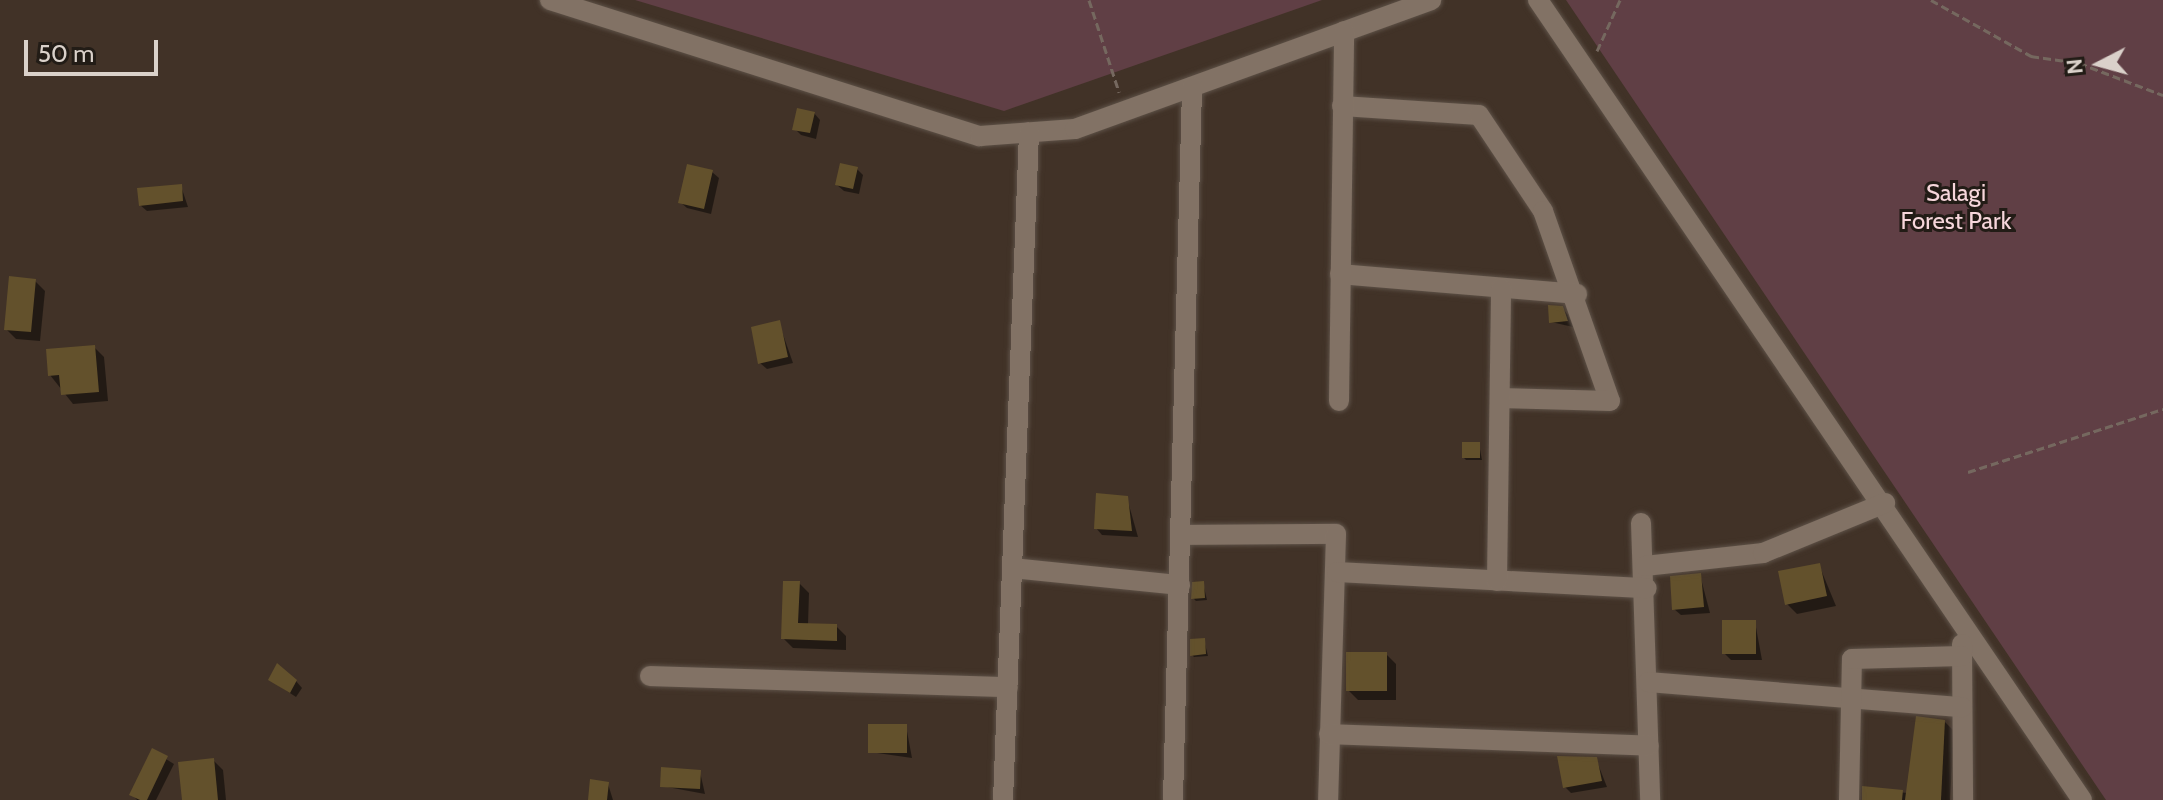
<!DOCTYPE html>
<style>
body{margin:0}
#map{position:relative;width:2163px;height:800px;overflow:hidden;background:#413227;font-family:Cabin,sans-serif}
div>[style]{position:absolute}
.green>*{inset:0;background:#603f45}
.shadow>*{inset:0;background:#0007}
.building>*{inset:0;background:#63512c}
.path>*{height:3px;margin-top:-1.5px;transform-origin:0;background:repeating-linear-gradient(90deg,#75685f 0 8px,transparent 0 12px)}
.roads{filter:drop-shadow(0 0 2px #5d5147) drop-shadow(0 0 2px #5d5147)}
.street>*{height:20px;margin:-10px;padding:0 10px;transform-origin:10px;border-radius:10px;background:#827265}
span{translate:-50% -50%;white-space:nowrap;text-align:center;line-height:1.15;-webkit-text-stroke:6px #221c16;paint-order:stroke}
.park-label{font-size:24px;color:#f6d6db}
.north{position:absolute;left:2059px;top:24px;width:80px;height:80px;-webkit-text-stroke:6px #221c16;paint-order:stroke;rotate:264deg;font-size:22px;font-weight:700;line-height:32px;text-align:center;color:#dad1ca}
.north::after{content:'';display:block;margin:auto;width:28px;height:36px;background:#dad1ca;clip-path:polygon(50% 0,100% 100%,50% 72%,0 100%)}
.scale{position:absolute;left:24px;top:40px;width:134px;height:36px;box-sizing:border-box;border:4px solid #dad1ca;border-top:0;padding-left:10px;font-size:24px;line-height:28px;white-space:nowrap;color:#dad1ca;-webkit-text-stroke:6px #221c16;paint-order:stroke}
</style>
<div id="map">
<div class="green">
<div style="clip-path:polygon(635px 0,1322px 0,1004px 111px)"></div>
<div style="clip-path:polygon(1566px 0,2163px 0,2163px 800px,2106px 800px)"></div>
</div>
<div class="shadow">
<div style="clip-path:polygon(814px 113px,820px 120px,816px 139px,801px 135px,795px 129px)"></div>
<div style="clip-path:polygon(857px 169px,863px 175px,859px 194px,844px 191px,837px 185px)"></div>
<div style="clip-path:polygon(712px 172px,719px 178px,711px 214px,687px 208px,680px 202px)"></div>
<div style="clip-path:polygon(181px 186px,188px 207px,147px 211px,140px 205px)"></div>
<div style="clip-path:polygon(35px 281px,45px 291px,40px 341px,16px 339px,6px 329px)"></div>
<div style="clip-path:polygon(1562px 308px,1568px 315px,1573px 327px,1551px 322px)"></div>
<div style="clip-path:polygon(779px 323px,793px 363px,767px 369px,760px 363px)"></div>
<div style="clip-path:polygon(94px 347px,104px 357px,108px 401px,73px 404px,50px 375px)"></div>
<div style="clip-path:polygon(1479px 444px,1482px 460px,1466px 460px,1464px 458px)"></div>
<div style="clip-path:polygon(1127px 498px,1138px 537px,1102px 535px,1096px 528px)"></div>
<div style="clip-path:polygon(1819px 565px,1836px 606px,1797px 614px,1787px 604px)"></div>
<div style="clip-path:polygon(1700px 575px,1710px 613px,1681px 615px,1674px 609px)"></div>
<div style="clip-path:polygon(799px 583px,809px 593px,808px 625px,836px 626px,846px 636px,846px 650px,793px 648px,783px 638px)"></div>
<div style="clip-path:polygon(1203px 583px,1207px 600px,1196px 601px,1193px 598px)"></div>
<div style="clip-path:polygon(1755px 622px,1762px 660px,1731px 660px,1724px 653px)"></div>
<div style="clip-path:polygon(1204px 640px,1208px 656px,1194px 657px,1192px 655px)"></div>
<div style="clip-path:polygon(1386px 654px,1396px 664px,1396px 700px,1358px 700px,1348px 690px)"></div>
<div style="clip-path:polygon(270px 680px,296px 681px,302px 688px,296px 697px)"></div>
<div style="clip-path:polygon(1945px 722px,1954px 731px,1950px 800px,1863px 800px,1864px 788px,1907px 793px)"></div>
<div style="clip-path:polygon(906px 726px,912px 758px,870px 752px)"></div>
<div style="clip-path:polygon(153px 751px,174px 764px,156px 800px,137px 800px,132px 794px)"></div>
<div style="clip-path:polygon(1596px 759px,1607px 787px,1571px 793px,1565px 787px)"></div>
<div style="clip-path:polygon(213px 760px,223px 770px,226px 800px,184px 800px)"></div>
<div style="clip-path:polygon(700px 772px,705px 794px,662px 786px)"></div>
<div style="clip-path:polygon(608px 784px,613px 800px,590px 800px)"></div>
</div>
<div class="building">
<div style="clip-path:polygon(797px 108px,815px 112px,810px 133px,792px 130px)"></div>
<div style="clip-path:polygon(840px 163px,858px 167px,853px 189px,835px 185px)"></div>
<div style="clip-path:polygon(687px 164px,713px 170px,704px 209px,678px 203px)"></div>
<div style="clip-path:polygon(182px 184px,183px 201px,139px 206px,137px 188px)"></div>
<div style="clip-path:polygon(9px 276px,36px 279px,31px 332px,4px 330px)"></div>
<div style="clip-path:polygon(1548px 305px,1563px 306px,1568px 321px,1549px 323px)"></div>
<div style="clip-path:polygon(780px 320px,788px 357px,758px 364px,751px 327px)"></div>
<div style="clip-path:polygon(95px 345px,99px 392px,61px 395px,59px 375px,48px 376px,46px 349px)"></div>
<div style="clip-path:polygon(1462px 442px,1480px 442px,1480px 458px,1462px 458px)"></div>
<div style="clip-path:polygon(1096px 493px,1128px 496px,1132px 531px,1094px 529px)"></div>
<div style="clip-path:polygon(1820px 563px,1827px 596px,1785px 605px,1778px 571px)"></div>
<div style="clip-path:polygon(1701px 573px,1704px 607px,1672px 610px,1670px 576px)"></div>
<div style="clip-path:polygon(783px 581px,800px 581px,798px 623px,837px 624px,837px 641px,781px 639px)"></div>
<div style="clip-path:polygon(1204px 581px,1205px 598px,1191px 599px,1192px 582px)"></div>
<div style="clip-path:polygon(1722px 620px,1756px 620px,1756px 654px,1722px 654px)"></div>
<div style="clip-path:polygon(1205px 638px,1206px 654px,1190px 656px,1190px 639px)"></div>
<div style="clip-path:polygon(1346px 652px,1387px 652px,1387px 691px,1346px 691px)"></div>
<div style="clip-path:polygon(277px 663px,297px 680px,290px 693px,268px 680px)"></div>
<div style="clip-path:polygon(1916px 716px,1945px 720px,1941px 800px,1905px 800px)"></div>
<div style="clip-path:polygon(868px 724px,907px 724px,907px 753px,868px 753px)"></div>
<div style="clip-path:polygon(152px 748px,168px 756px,147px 800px,140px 800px,129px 795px)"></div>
<div style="clip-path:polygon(1557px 756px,1597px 757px,1602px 781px,1563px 788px)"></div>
<div style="clip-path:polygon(214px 758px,218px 800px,182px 800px,178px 762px)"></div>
<div style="clip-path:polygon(661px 767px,701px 770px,700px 789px,660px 787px)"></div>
<div style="clip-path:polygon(590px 779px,609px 782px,607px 800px,588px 800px)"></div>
<div style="clip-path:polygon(1862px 786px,1903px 790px,1902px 800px,1862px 800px)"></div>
</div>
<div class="path">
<div style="left:1089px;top:0;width:97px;rotate:71.9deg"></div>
<div style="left:1931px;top:0;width:115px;rotate:29.2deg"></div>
<div style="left:2031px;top:56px;width:49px;rotate:8.3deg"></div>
<div style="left:2079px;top:63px;width:90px;rotate:20.9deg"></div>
<div style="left:1597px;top:51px;width:56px;rotate:-65.7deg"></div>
<div style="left:1968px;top:472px;width:205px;rotate:-17.9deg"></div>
</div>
<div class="roads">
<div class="street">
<div style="left:550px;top:0;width:451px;rotate:17.6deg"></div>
<div style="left:980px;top:136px;width:95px;rotate:-4.2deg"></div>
<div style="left:1075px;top:129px;width:379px;rotate:-19.9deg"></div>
<div style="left:1538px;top:0;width:967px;rotate:55.78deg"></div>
<div style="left:1342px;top:106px;width:137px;rotate:3.8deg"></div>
<div style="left:1479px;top:115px;width:115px;rotate:56.3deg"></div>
<div style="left:1543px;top:211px;width:201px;rotate:70.6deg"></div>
<div style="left:1610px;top:401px;width:110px;rotate:-178.4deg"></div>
<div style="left:1340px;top:274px;width:238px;rotate:4.8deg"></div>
<div style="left:1339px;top:401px;width:370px;rotate:-89.2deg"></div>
<div style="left:1641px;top:523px;width:277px;rotate:88.1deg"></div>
<div style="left:1181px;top:535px;width:155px;rotate:-0.4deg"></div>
<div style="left:1336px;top:534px;width:266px;rotate:91.7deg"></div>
<div style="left:1645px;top:566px;width:119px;rotate:-6.3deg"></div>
<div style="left:1763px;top:553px;width:132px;rotate:-22.3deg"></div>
<div style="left:1012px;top:568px;width:169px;rotate:5.8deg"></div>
<div style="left:1337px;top:572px;width:310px;rotate:3deg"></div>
<div style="left:1497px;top:581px;width:293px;rotate:-89.2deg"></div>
<div style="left:1962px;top:644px;width:156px;rotate:89.6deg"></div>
<div style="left:650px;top:676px;width:358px;rotate:1.8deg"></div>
<div style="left:1648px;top:682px;width:315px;rotate:4.6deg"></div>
<div style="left:1329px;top:734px;width:320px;rotate:2.1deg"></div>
<div style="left:1003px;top:800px;width:668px;rotate:-87.77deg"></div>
<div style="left:1173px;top:800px;width:713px;rotate:-88.47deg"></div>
<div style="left:1849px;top:800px;width:141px;rotate:-88.8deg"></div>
<div style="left:1852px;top:659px;width:110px;rotate:-1.6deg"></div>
</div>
</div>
<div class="park-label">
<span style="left:1956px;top:207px">Salagi<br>Forest Park</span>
</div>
<div class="north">N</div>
<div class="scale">50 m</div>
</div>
